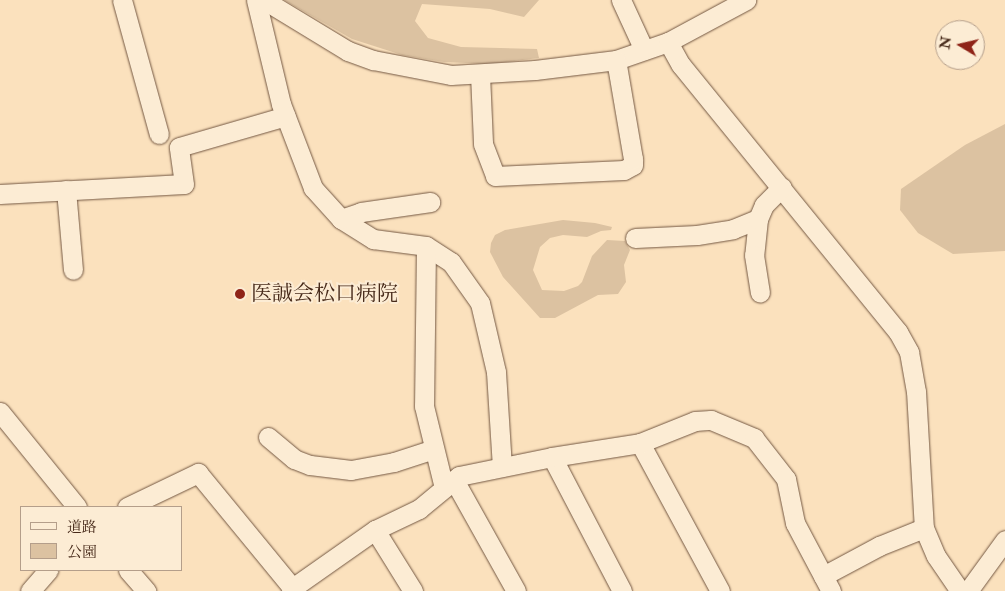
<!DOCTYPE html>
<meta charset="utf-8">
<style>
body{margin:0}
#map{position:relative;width:1005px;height:591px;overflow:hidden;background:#fbe1bd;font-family:"IM FELL Double Pica","Noto Serif JP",serif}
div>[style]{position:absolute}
.green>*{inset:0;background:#dcc2a1}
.roads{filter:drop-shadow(0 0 1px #745843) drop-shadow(0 0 1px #745843)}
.minor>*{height:19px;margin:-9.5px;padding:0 9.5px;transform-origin:9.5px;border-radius:9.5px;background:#fcecd4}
.dots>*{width:14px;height:14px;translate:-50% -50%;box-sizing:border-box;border:2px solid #fcecd4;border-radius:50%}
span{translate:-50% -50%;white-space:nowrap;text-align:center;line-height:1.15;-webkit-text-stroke:4px #fcecd4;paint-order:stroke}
.poi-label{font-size:21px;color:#472a1a}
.left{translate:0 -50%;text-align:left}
.legend{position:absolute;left:20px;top:506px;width:162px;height:65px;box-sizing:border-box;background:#fcecd4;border:1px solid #b49e8a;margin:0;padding:6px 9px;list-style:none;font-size:15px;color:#472a1a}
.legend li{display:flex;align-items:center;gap:10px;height:25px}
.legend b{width:25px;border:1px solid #b49e8a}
.north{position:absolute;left:935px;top:20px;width:50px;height:50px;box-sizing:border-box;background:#fcecd4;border:1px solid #b49e8a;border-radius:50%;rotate:279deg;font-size:14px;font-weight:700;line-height:20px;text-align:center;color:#472a1a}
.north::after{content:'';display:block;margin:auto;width:18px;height:22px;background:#8f2418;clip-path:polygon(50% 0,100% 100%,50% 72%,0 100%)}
</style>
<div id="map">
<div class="green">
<div style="clip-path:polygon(284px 0,539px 0,524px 17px,490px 9px,422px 4px,415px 21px,428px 38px,461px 47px,537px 49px,539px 58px,488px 64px,444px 62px,402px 55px,352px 39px)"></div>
<div style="clip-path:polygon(1005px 124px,1005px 251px,953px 254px,918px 233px,900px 210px,901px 189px,965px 145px)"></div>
<div style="clip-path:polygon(563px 220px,595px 223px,612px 227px,611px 230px,601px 231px,587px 237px,563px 235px,550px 238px,540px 247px,533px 270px,542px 290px,564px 291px,578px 286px,582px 282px,592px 256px,607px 240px,625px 241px,630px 250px,624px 265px,626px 282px,618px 294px,598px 295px,555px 318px,540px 318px,503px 277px,490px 252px,491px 243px,495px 235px,505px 230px)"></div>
</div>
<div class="roads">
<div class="minor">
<div style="left:122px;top:0;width:139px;rotate:74.6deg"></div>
<div style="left:256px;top:0;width:107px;rotate:76.5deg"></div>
<div style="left:281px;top:104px;width:90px;rotate:69.1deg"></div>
<div style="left:313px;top:188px;width:42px;rotate:47.9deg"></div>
<div style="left:341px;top:219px;width:38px;rotate:32deg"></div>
<div style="left:373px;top:239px;width:53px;rotate:7.5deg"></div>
<div style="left:426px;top:246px;width:30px;rotate:33deg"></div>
<div style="left:451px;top:262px;width:50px;rotate:54.7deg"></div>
<div style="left:480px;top:303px;width:71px;rotate:76.9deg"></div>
<div style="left:496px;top:372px;width:95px;rotate:86.4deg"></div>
<div style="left:264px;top:0;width:98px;rotate:31.3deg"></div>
<div style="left:348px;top:51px;width:27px;rotate:20deg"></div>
<div style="left:373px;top:60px;width:79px;rotate:10.9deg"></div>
<div style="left:451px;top:75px;width:84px;rotate:-3.4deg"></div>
<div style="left:535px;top:70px;width:82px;rotate:-7deg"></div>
<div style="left:616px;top:60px;width:55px;rotate:-19.1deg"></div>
<div style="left:668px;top:42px;width:89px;rotate:-28.3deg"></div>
<div style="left:621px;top:0;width:55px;rotate:65.3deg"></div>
<div style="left:668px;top:42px;width:26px;rotate:61deg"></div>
<div style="left:681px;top:65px;width:344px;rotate:50.9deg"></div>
<div style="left:898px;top:332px;width:23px;rotate:61deg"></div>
<div style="left:909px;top:352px;width:40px;rotate:80deg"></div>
<div style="left:916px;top:391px;width:137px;rotate:86.7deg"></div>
<div style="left:924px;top:528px;width:30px;rotate:67deg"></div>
<div style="left:936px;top:556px;width:42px;rotate:55.6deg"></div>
<div style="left:480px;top:74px;width:70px;rotate:87.5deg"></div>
<div style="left:483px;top:144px;width:34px;rotate:69deg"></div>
<div style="left:495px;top:176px;width:129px;rotate:-2.7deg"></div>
<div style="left:624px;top:170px;width:10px;rotate:-29deg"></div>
<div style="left:633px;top:165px;width:6px;rotate:-90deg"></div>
<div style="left:633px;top:159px;width:100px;rotate:-99.7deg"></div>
<div style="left:66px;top:190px;width:80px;rotate:85deg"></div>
<div style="left:0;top:194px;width:184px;rotate:-3.1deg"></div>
<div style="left:184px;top:184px;width:37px;rotate:-98deg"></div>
<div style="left:179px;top:147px;width:111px;rotate:-16.2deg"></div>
<div style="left:341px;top:219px;width:21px;rotate:-19deg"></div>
<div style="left:361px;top:212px;width:70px;rotate:-8.2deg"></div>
<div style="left:758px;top:219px;width:36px;rotate:96deg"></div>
<div style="left:754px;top:255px;width:38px;rotate:81deg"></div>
<div style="left:635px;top:238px;width:62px;rotate:-2.8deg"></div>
<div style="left:697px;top:235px;width:36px;rotate:-9deg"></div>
<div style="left:733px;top:229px;width:27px;rotate:-22deg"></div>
<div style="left:758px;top:219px;width:15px;rotate:-67deg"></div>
<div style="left:764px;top:205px;width:25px;rotate:-45deg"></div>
<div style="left:426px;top:246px;width:160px;rotate:90.7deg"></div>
<div style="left:424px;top:406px;width:84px;rotate:76.3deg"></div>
<div style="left:0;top:412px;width:122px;rotate:51deg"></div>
<div style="left:268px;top:437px;width:34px;rotate:40deg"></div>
<div style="left:294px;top:459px;width:17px;rotate:21deg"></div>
<div style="left:310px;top:465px;width:41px;rotate:7deg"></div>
<div style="left:351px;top:470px;width:44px;rotate:-10.5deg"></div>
<div style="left:394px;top:462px;width:42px;rotate:-18deg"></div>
<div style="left:640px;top:443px;width:168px;rotate:61.6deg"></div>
<div style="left:552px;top:457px;width:151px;rotate:62.4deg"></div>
<div style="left:454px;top:480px;width:127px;rotate:60.8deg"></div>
<div style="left:127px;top:507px;width:79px;rotate:-25.6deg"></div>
<div style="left:198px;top:473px;width:153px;rotate:50.6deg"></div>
<div style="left:375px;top:530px;width:72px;rotate:58.1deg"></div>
<div style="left:128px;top:570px;width:28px;rotate:49deg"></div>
<div style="left:823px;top:576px;width:64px;rotate:-28.2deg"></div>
<div style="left:879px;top:546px;width:48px;rotate:-21.8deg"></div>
<div style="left:291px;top:589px;width:103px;rotate:-35.1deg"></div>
<div style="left:375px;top:530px;width:49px;rotate:-25.5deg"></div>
<div style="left:419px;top:509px;width:52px;rotate:-39.5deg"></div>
<div style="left:459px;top:476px;width:95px;rotate:-11.5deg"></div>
<div style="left:552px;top:457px;width:89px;rotate:-9deg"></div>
<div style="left:640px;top:443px;width:59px;rotate:-21.8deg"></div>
<div style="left:695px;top:421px;width:16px;rotate:-4deg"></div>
<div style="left:711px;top:420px;width:47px;rotate:22.7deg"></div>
<div style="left:754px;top:438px;width:52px;rotate:52deg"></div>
<div style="left:786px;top:479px;width:45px;rotate:78.4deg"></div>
<div style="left:795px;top:523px;width:77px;rotate:62.1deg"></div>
<div style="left:30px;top:591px;width:28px;rotate:-49deg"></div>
<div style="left:968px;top:591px;width:63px;rotate:-54deg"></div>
</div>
</div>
<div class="dots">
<div style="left:240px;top:294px;background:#8f2418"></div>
</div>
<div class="poi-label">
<span class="left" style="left:251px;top:294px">医誠会松口病院</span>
</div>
<ul class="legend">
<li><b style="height:6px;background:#fcecd4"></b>道路</li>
<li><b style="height:14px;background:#dcc2a1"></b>公園</li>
</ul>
<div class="north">N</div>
</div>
